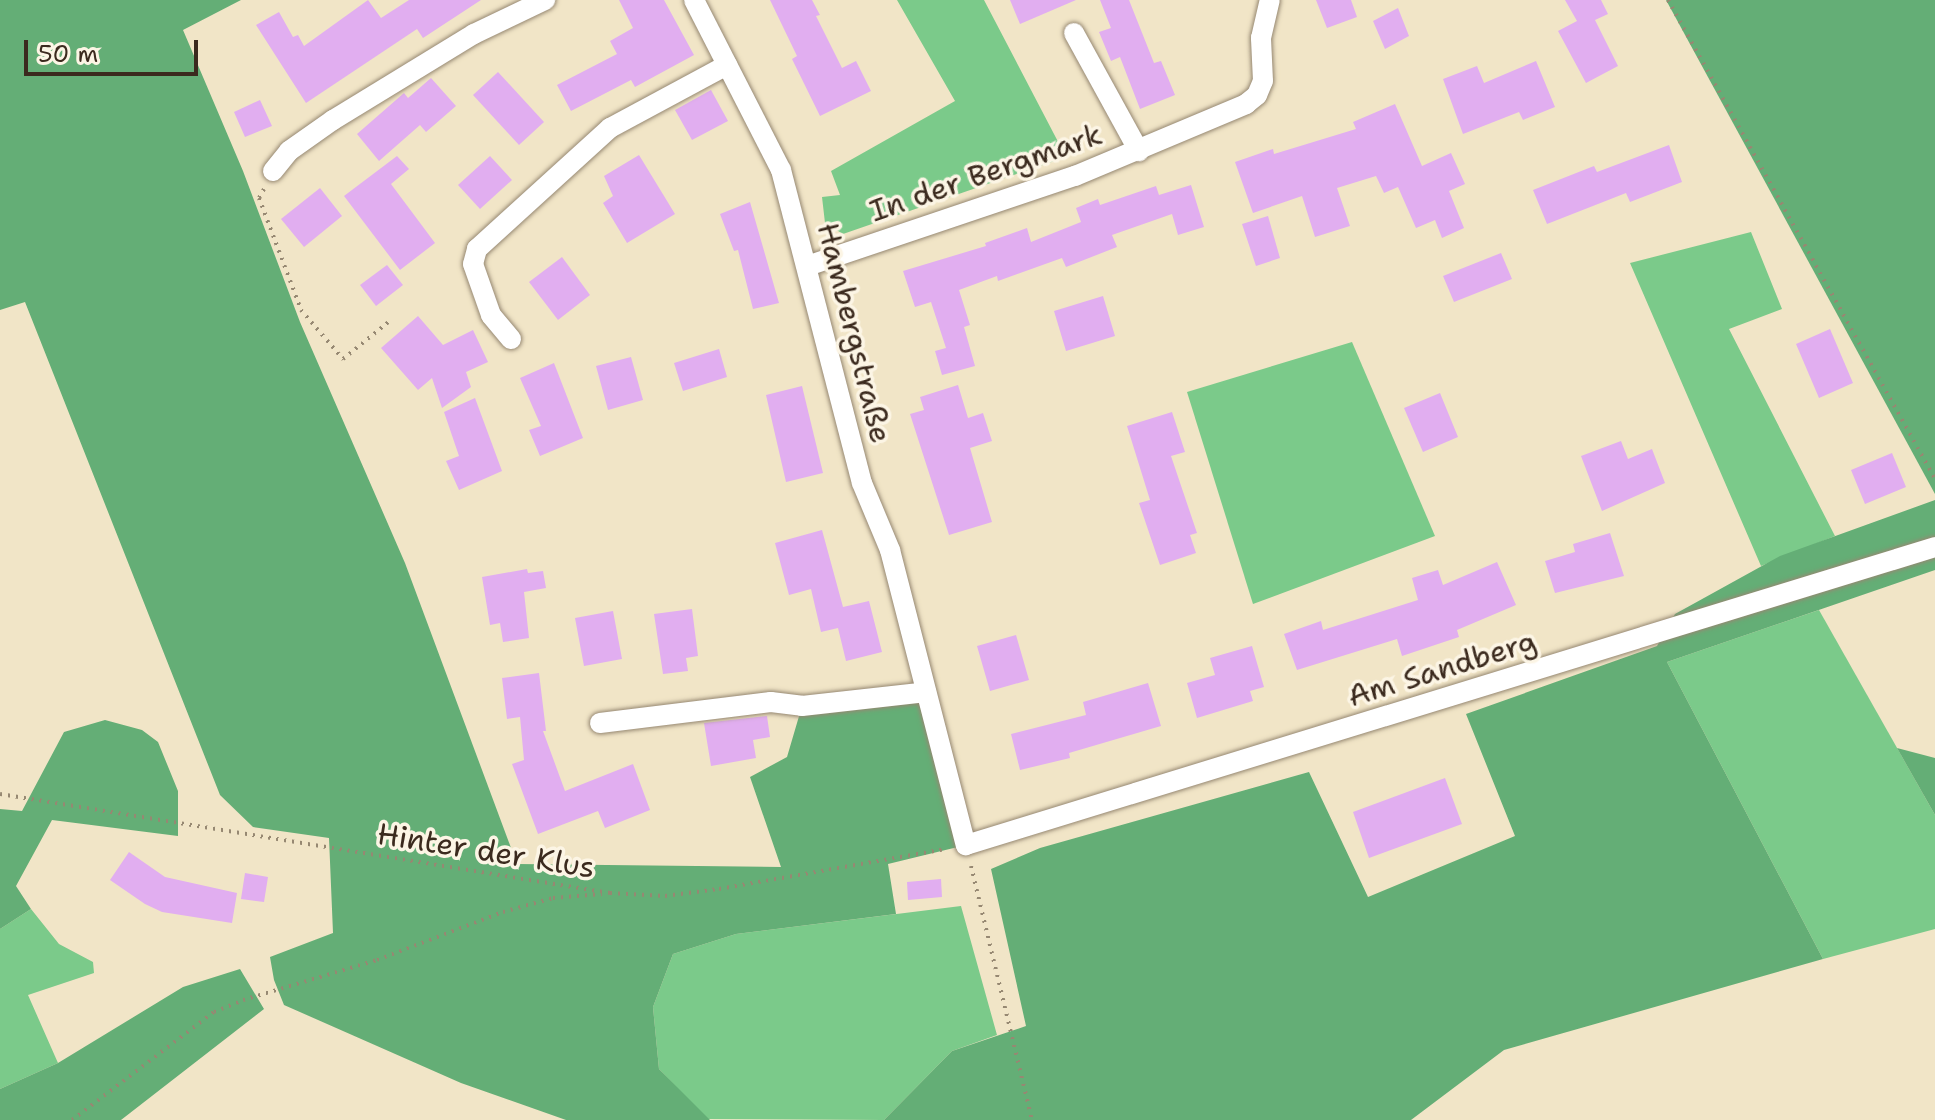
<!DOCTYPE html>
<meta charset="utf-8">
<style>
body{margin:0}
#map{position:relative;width:1935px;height:1120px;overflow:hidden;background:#f1e5c7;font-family:"Shantell Sans",sans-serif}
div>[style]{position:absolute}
.green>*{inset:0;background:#7bca8a}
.forest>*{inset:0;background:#64ae76}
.building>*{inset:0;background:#e1aef0}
.path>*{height:4px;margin-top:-2px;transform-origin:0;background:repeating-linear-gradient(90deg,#968872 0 2px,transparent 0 8px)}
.roads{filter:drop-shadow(0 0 2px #968872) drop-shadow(0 0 2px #968872)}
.minor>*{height:20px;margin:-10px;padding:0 10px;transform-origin:10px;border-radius:10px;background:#fff}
span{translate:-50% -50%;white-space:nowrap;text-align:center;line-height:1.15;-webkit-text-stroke:7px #fcf5e5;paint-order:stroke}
.street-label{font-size:30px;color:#3b2a1e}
.scale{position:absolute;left:24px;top:40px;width:174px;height:36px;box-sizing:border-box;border:4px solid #3b2a1e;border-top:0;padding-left:10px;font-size:24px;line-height:28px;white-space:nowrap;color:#3b2a1e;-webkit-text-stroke:6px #fcf5e5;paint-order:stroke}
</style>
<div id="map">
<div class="green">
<div style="clip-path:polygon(897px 0,984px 0,1066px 157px,843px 234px,825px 223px,822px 197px,840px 195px,831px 171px,955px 101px)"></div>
<div style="clip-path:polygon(1751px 232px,1782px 309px,1729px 329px,1835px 536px,1761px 566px,1630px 263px)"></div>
<div style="clip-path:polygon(1352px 342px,1435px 536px,1253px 604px,1187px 392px)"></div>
<div style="clip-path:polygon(1819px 610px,1935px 815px,1935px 929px,1823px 959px,1667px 662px)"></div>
<div style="clip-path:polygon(961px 906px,997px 1035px,952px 1051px,884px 1120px,707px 1119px,659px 1069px,653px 1007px,673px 954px,736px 934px)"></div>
<div style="clip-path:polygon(31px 909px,59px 944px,93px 962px,94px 973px,28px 995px,58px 1063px,0 1089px,0 929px)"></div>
</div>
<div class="forest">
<div style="clip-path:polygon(0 0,241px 0,183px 30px,243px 171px,300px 322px,405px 563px,517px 864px,781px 867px,750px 777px,787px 757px,802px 706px,926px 692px,966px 845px,888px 864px,896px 914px,736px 934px,673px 954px,653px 1007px,659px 1069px,710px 1120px,566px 1120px,461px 1083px,284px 1005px,274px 980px,270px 957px,333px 933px,329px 838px,253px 827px,220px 795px,25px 302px,0 310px)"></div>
<div style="clip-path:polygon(1666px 0,1935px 0,1935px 494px)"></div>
<div style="clip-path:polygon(1935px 500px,1935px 570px,1667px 662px,1823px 959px,1504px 1050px,1411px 1120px,884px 1120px,952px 1051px,1026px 1026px,991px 869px,1040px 848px,1309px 772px,1368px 897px,1515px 836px,1466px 714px,1657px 646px,1675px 614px,1780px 556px)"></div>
<div style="clip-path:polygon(105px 720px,142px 730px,158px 742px,178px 791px,178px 836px,52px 820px,16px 886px,31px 909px,0 929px,0 809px,22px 811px,64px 732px)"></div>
<div style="clip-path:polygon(1897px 748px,1935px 758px,1935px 815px)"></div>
<div style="clip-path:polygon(240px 969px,264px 1009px,121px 1120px,0 1120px,0 1089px,58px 1063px,183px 987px)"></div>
</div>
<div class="building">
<div style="clip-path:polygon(368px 0,381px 18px,409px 0,481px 0,423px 38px,417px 29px,306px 103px,256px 25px,279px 12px,293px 37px,298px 35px,304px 46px)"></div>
<div style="clip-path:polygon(619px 0,664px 0,694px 55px,635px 87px,631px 80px,571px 111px,557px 85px,617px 54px,610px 41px,633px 28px)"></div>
<div style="clip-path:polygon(770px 0,812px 0,820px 15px,816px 16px,842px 68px,856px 61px,871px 91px,820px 116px,792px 59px,797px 56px)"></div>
<div style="clip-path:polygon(1010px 0,1076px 0,1020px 24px)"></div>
<div style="clip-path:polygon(1100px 0,1129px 0,1154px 63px,1161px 61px,1175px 95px,1140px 109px,1120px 57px,1111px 61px,1099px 32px,1111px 28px)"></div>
<div style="clip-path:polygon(1316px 0,1351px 0,1357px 17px,1327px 28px)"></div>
<div style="clip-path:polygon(1565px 0,1601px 0,1608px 14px,1595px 20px,1618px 66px,1586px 83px,1558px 31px,1577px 21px)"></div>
<div style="clip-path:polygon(1398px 8px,1409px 36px,1385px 49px,1373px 21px)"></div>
<div style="clip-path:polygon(1536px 61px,1555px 107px,1523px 120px,1519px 112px,1463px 134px,1443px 79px,1477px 66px,1484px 83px)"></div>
<div style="clip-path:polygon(498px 72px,544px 122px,519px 145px,473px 95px)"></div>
<div style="clip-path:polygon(431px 78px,456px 106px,426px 132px,420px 125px,379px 161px,357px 134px,404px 93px,408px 98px)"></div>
<div style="clip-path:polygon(711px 90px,728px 121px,692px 140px,675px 110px)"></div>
<div style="clip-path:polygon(260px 100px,272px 126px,245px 137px,234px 112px)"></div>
<div style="clip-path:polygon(1395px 104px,1422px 166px,1451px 153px,1465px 184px,1449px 191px,1464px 228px,1442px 238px,1435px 220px,1416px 228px,1398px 187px,1384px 193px,1376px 176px,1337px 188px,1350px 226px,1315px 237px,1302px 196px,1253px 213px,1235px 162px,1273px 149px,1274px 154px,1356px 129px,1353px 122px)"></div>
<div style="clip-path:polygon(1669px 145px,1682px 182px,1630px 202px,1626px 193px,1547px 224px,1533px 190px,1594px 166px,1597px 172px)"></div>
<div style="clip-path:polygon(639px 155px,675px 214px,627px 243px,603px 203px,613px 196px,604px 176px)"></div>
<div style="clip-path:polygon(397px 156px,409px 169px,391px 184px,435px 243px,400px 270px,344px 196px)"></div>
<div style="clip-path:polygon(490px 156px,512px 180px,480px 209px,458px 185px)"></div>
<div style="clip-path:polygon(1191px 185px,1204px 227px,1178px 235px,1172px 214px,1112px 235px,1117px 247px,1066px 267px,1062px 258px,998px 281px,997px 276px,959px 290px,970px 325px,964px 327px,975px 366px,942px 375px,935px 351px,946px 348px,931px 302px,915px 307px,903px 271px,986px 246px,985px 243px,1027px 228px,1031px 242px,1081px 222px,1076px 208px,1098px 199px,1100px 205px,1156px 186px,1159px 195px)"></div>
<div style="clip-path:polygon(320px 188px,342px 216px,304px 247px,281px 219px)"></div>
<div style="clip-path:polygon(750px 202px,779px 303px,753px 309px,738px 250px,734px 251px,720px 214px)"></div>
<div style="clip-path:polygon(1268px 216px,1280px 258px,1256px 266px,1242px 224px)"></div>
<div style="clip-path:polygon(1501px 253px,1512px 279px,1454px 302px,1443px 276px)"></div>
<div style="clip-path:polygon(562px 257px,590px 295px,558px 320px,529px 282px)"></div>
<div style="clip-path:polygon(387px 265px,403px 285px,376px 306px,360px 285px)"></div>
<div style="clip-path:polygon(1103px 296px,1115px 336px,1066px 351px,1054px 311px)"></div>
<div style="clip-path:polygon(418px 316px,443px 345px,473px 330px,488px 362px,466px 372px,471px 387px,442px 408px,432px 378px,418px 390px,381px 348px)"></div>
<div style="clip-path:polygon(1830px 329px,1853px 383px,1819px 398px,1796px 344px)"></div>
<div style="clip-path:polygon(719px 349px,727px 377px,683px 391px,674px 363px)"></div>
<div style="clip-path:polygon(631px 357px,643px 400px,608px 410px,596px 366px)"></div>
<div style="clip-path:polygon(554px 363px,583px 438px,540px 456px,529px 430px,541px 426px,520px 378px)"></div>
<div style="clip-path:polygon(958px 385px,968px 418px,983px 413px,992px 441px,970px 448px,992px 522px,949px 535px,910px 414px,924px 410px,920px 397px)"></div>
<div style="clip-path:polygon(802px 386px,823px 473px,786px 482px,766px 395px)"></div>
<div style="clip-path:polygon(1440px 393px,1458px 437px,1423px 452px,1404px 408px)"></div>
<div style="clip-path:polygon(475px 398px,502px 471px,459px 490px,446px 461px,459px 456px,444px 412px)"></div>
<div style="clip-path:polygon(1172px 412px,1185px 452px,1171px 456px,1197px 533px,1190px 535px,1196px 553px,1160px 565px,1139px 503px,1150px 500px,1127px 426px)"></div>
<div style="clip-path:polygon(1621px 441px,1628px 459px,1652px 449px,1665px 483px,1602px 511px,1581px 456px)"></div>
<div style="clip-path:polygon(1892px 453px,1906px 487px,1865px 504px,1851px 470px)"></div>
<div style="clip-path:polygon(822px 530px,843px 607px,869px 601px,882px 652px,846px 661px,838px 628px,821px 632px,811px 589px,789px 595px,775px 543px)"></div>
<div style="clip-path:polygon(1610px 533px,1624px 576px,1555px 593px,1545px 561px,1575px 552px,1573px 544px)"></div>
<div style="clip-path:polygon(1497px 562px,1516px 605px,1457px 630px,1459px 637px,1402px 656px,1397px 639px,1297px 670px,1284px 634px,1321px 621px,1323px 630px,1418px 600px,1412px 578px,1438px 570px,1443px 585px)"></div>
<div style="clip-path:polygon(527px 569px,528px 573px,543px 571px,546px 588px,524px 592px,529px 638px,503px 642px,500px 623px,490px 625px,482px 577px)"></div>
<div style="clip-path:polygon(692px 609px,698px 656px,686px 658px,688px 671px,663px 674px,654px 614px)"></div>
<div style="clip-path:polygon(613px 611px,622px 659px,584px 666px,575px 618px)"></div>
<div style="clip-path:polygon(1016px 635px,1029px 680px,990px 691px,977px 646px)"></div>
<div style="clip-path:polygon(1252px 646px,1264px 687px,1250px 691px,1253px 701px,1197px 718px,1187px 683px,1215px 675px,1210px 658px)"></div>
<div style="clip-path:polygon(539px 673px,546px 731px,543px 731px,565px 791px,633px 764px,650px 810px,605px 828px,598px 811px,538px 834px,512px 764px,524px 760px,520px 717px,507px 719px,502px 678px)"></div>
<div style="clip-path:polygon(1148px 683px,1161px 726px,1069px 753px,1070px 758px,1020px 770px,1011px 734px,1086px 715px,1083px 702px)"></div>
<div style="clip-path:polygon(767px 716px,770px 737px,753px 740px,756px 758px,711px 766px,704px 723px)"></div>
<div style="clip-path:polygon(1445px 778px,1462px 824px,1369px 858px,1353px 812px)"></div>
<div style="clip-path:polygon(129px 852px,165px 877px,237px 893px,232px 923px,162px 912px,145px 904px,110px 880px)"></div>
<div style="clip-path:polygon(245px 873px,268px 877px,264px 902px,241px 899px)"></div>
<div style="clip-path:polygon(941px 879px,942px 897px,908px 900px,907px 882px)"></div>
</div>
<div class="path">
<div style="left:1668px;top:0;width:548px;rotate:60.86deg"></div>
<div style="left:264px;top:189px;width:10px;rotate:119deg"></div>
<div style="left:259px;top:198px;width:120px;rotate:69.4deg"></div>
<div style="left:301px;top:310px;width:65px;rotate:49.4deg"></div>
<div style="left:343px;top:359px;width:63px;rotate:-39.2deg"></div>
<div style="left:0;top:794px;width:618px;rotate:9.22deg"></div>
<div style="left:610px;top:893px;width:55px;rotate:3.1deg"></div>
<div style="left:665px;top:896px;width:54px;rotate:-7.4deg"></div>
<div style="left:719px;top:889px;width:230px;rotate:-10deg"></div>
<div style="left:971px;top:866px;width:261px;rotate:76.5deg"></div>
<div style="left:72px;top:1120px;width:178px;rotate:-37.3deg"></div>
<div style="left:214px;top:1012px;width:31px;rotate:-22deg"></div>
<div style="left:243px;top:1000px;width:140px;rotate:-16.6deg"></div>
<div style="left:377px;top:960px;width:135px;rotate:-20.9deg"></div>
<div style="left:503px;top:912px;width:52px;rotate:-15.6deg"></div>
<div style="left:553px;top:898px;width:49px;rotate:-4.7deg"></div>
</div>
<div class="roads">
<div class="minor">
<div style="left:694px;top:0;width:191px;rotate:62.9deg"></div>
<div style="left:781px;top:170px;width:323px;rotate:75.5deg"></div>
<div style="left:862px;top:483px;width:73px;rotate:67.3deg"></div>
<div style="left:890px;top:550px;width:305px;rotate:75.6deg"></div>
<div style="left:966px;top:845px;width:1014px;rotate:-17.09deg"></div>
<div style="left:1074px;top:33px;width:135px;rotate:61.2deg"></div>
<div style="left:273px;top:171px;width:26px;rotate:-51deg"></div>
<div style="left:289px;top:151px;width:54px;rotate:-35.2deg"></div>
<div style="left:333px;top:120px;width:165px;rotate:-31.4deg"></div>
<div style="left:474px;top:34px;width:79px;rotate:-25.6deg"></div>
<div style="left:807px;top:266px;width:283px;rotate:-18.6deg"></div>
<div style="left:1075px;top:176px;width:186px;rotate:-22.8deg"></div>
<div style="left:1246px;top:104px;width:14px;rotate:-39deg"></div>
<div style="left:1257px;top:95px;width:15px;rotate:-67deg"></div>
<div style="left:1263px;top:81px;width:43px;rotate:-92.7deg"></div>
<div style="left:1261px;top:38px;width:39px;rotate:-77deg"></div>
<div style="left:511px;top:339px;width:31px;rotate:-130deg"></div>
<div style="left:491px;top:315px;width:54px;rotate:-109.4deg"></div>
<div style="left:473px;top:264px;width:16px;rotate:-75deg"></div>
<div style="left:477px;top:249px;width:180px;rotate:-42.3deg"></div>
<div style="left:610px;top:128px;width:133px;rotate:-28.3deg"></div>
<div style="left:600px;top:723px;width:172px;rotate:-7deg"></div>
<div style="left:771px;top:702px;width:31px;rotate:7deg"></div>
<div style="left:802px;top:706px;width:125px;rotate:-6.4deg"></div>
</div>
</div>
<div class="street-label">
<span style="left:986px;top:173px;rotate:-19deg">In der Bergmark</span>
<span style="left:854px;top:333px;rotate:76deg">Hambergstraße</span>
<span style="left:1442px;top:669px;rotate:-17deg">Am Sandberg</span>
<span style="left:486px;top:851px;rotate:9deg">Hinter der Klus</span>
</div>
<div class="scale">50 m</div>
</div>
